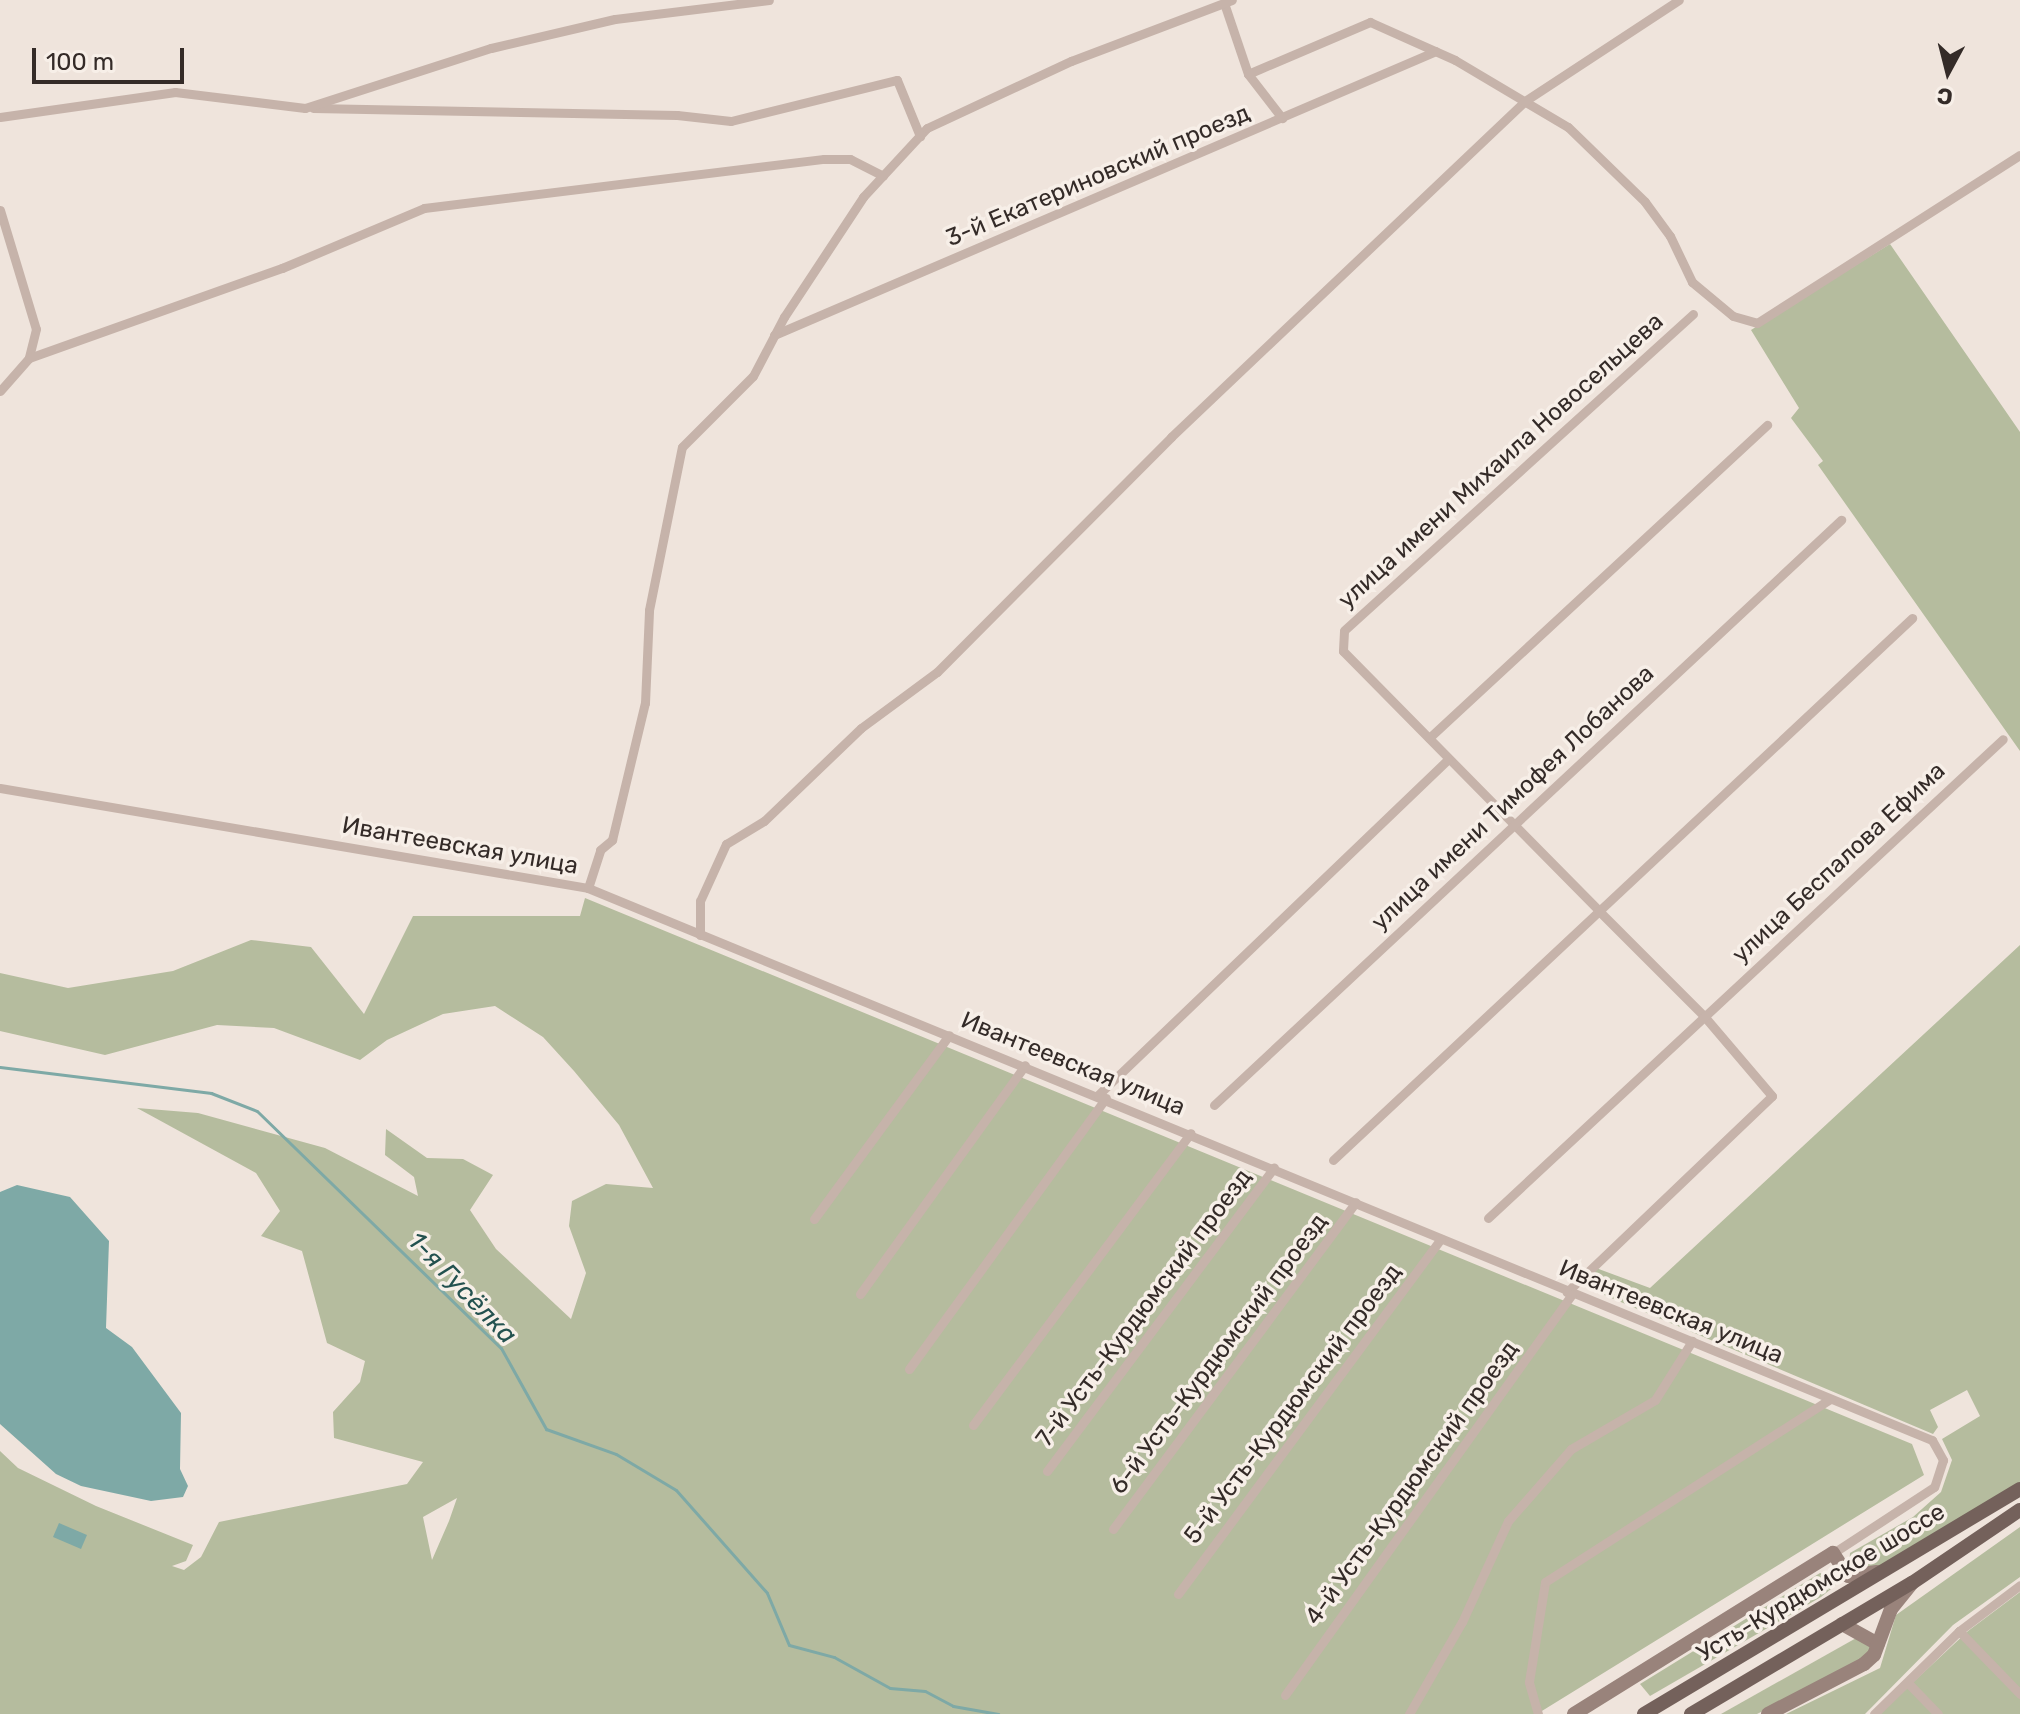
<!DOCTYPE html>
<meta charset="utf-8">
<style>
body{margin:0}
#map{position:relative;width:2020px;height:1714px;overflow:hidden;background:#efe4dc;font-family:Rubik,sans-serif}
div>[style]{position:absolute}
.green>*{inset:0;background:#b5bc9e}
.water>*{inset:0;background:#7ea9a6}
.stream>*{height:3px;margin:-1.5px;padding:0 1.5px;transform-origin:1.5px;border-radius:1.5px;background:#7ea9a6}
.street>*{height:9px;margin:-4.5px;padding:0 4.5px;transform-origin:4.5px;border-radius:4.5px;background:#c6b3aa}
.secondary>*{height:14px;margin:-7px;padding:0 7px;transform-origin:7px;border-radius:7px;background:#99837b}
.primary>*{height:14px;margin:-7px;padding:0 7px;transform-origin:7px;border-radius:7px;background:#74615b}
span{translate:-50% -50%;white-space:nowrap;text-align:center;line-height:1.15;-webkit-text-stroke:7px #f7efe8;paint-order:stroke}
.street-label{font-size:24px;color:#342b28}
.water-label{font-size:26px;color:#23514f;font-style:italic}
.north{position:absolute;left:1908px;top:32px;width:80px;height:80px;-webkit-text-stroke:6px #f7efe8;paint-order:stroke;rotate:187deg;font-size:22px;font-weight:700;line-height:32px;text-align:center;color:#342b28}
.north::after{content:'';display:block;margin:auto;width:28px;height:36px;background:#342b28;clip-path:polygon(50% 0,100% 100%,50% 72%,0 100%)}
.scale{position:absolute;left:32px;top:48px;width:152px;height:36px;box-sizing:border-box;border:4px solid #342b28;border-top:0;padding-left:10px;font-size:24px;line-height:28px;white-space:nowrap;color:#342b28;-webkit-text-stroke:6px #f7efe8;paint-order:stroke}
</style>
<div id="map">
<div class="green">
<div style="clip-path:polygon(1890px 244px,2020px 432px,2020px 751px,1818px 465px,1823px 461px,1791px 418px,1799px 408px,1751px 330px)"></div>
<div style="clip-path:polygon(evenodd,585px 898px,1912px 1444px,1924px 1475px,1537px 1714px,0 1714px,0 1451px,18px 1468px,96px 1506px,193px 1545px,186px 1561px,172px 1566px,184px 1570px,201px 1557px,219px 1522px,407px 1484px,423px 1462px,334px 1438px,333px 1412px,360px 1382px,365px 1361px,327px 1343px,302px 1251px,261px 1236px,280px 1211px,256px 1173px,137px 1108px,198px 1113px,325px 1148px,418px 1196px,414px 1177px,385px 1155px,386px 1129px,427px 1158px,463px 1159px,493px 1175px,470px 1210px,496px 1249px,571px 1319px,586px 1273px,569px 1226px,572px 1201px,606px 1184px,653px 1188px,619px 1125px,574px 1071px,543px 1037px,495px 1006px,443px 1014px,387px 1040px,360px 1060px,274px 1028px,217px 1025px,105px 1055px,0 1031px,0 973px,68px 988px,173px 971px,251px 940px,311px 947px,364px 1014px,413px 916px,580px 916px,585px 898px,457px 1498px,449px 1521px,432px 1560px,423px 1517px,457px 1498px)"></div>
<div style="clip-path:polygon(2020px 945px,2020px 1482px,1884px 1565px,1860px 1574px,1849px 1567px,1850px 1553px,1913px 1517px,1941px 1492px,1952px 1460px,1942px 1439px,1980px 1416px,1967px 1390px,1930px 1410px,1938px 1427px,1933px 1434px,1590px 1289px,1596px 1268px,1650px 1288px)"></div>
<div style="clip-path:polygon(2020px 1527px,2020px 1577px,1953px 1625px,1865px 1714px,1786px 1714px,1880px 1668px,1896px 1615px)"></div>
<div style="clip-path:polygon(1820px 1573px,1836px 1577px,1836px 1585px,1821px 1597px,1650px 1696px,1640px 1684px)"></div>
<div style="clip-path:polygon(2020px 1592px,2020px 1714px,1879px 1714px,1968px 1631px)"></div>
<div style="clip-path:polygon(1858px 1637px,1871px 1644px,1870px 1650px,1852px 1667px,1757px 1714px,1721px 1714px)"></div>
</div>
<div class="water">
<div style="clip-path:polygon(17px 1185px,70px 1197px,109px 1241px,106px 1328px,132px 1347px,181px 1413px,180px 1469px,188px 1486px,183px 1497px,151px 1501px,81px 1486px,56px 1474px,0 1424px,0 1192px)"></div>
<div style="clip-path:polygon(59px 1523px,87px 1535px,81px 1549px,53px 1537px)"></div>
</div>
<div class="stream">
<div style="left:0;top:1067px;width:213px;rotate:7deg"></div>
<div style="left:211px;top:1093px;width:49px;rotate:21.4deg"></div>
<div style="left:257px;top:1111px;width:340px;rotate:44.2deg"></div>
<div style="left:501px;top:1348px;width:93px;rotate:60.9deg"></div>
<div style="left:546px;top:1429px;width:74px;rotate:19.7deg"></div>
<div style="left:616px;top:1454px;width:70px;rotate:31deg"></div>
<div style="left:676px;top:1490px;width:137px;rotate:48.5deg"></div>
<div style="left:767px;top:1593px;width:56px;rotate:67.1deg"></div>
<div style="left:789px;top:1645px;width:47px;rotate:14.9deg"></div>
<div style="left:834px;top:1657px;width:64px;rotate:29deg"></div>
<div style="left:890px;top:1688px;width:35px;rotate:5deg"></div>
<div style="left:925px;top:1691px;width:32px;rotate:28deg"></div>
<div style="left:953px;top:1706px;width:46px;rotate:10.1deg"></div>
</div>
<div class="street">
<div style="left:1224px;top:3px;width:75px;rotate:71.3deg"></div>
<div style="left:1248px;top:74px;width:56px;rotate:52.3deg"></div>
<div style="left:1248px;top:74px;width:133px;rotate:-23.1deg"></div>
<div style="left:1370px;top:22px;width:93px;rotate:24.1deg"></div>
<div style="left:1455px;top:60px;width:131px;rotate:30.7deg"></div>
<div style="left:1568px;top:127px;width:107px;rotate:44.2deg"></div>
<div style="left:1645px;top:202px;width:42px;rotate:53.7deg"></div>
<div style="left:1670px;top:236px;width:51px;rotate:64.4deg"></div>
<div style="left:1692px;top:282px;width:53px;rotate:39.7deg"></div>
<div style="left:1733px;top:316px;width:25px;rotate:16deg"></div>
<div style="left:1757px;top:323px;width:312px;rotate:-32.6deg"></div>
<div style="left:313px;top:108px;width:364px;rotate:1.1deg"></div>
<div style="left:677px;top:115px;width:54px;rotate:6.3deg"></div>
<div style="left:731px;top:121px;width:171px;rotate:-13.9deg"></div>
<div style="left:897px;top:80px;width:61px;rotate:67.7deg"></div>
<div style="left:0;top:117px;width:177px;rotate:-8.1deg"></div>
<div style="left:175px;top:92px;width:131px;rotate:7deg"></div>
<div style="left:305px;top:108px;width:195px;rotate:-17.9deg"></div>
<div style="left:491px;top:48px;width:127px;rotate:-13.2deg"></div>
<div style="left:615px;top:19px;width:155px;rotate:-7deg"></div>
<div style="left:0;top:210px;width:124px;rotate:73.2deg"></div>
<div style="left:36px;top:329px;width:30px;rotate:104deg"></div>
<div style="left:29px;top:358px;width:44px;rotate:131.3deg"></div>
<div style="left:1693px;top:314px;width:471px;rotate:137.8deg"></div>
<div style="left:1344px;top:631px;width:20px;rotate:93deg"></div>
<div style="left:1343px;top:651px;width:365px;rotate:45.4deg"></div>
<div style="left:1599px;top:911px;width:429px;rotate:-43.1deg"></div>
<div style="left:774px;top:335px;width:720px;rotate:-23.22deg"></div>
<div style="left:29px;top:358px;width:269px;rotate:-19.6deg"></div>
<div style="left:282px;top:268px;width:154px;rotate:-22.9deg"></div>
<div style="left:424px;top:208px;width:403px;rotate:-7deg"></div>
<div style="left:824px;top:159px;width:26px"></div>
<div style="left:850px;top:159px;width:37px;rotate:27deg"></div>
<div style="left:1429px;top:738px;width:461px;rotate:-42.8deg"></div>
<div style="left:0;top:788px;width:596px;rotate:9.65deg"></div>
<div style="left:588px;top:888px;width:1453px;rotate:22.33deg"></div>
<div style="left:1932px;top:1440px;width:23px;rotate:61deg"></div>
<div style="left:1943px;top:1460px;width:28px;rotate:108deg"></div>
<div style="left:1934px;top:1487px;width:121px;rotate:146.8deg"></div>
<div style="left:588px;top:888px;width:40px;rotate:-72deg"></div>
<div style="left:600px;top:850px;width:16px;rotate:-40deg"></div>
<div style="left:612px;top:840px;width:141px;rotate:-76.5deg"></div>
<div style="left:645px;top:703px;width:93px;rotate:-87.5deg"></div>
<div style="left:649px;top:610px;width:166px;rotate:-78.6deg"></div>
<div style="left:682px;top:447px;width:100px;rotate:-45deg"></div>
<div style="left:753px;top:376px;width:67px;rotate:-62.3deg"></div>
<div style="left:784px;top:317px;width:144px;rotate:-56.6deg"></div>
<div style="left:863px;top:197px;width:94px;rotate:-47.2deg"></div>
<div style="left:927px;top:128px;width:159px;rotate:-25deg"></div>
<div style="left:1071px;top:61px;width:172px;rotate:-20.8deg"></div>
<div style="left:700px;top:935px;width:34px;rotate:-90deg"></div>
<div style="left:700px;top:901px;width:63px;rotate:-65.5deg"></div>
<div style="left:726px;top:844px;width:44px;rotate:-31.2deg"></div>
<div style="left:764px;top:821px;width:134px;rotate:-43.8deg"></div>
<div style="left:861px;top:728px;width:94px;rotate:-36.4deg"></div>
<div style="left:937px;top:672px;width:332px;rotate:-45.1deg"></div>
<div style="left:1171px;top:437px;width:488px;rotate:-43.5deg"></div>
<div style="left:1525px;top:101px;width:184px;rotate:-33.3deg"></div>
<div style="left:1098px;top:1095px;width:485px;rotate:-43.8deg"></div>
<div style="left:1214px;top:1105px;width:858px;rotate:-43.02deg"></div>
<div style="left:1333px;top:1160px;width:364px;rotate:-43.1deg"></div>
<div style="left:1599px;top:911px;width:148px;rotate:45deg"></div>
<div style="left:1704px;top:1016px;width:105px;rotate:49.6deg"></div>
<div style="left:1772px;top:1096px;width:284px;rotate:136.3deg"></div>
<div style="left:1488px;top:1218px;width:703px;rotate:-42.93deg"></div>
<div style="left:814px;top:1219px;width:228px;rotate:-53.7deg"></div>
<div style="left:860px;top:1294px;width:282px;rotate:-54.2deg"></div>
<div style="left:909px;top:1369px;width:335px;rotate:-54deg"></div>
<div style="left:973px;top:1425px;width:364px;rotate:-53.3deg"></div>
<div style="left:1047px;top:1471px;width:379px;rotate:-53.2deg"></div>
<div style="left:1113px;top:1529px;width:407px;rotate:-53.4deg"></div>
<div style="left:1178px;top:1594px;width:442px;rotate:-53.5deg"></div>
<div style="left:1959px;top:1631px;width:88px;rotate:45.9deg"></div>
<div style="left:1908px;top:1683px;width:43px;rotate:45.9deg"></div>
<div style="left:1285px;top:1695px;width:493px;rotate:-54.4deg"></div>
<div style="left:1409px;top:1714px;width:106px;rotate:-60.1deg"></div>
<div style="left:1462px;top:1622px;width:111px;rotate:-65.5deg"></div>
<div style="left:1508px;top:1521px;width:96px;rotate:-48.8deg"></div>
<div style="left:1571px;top:1449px;width:97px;rotate:-30.3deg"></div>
<div style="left:1655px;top:1400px;width:70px;rotate:-57.9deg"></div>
<div style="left:1538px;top:1714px;width:33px;rotate:-106deg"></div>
<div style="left:1529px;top:1682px;width:101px;rotate:-80.9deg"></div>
<div style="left:1545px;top:1582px;width:339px;rotate:-32.7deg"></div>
<div style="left:1874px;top:1714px;width:119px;rotate:-44.3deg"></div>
<div style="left:1959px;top:1631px;width:76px;rotate:-37deg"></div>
</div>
<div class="secondary">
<div style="left:1842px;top:1624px;width:41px;rotate:29.1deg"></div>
<div style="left:1574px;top:1714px;width:305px;rotate:-31.9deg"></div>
<div style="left:1833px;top:1553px;width:27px;rotate:57deg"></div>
<div style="left:1848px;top:1576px;width:29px;rotate:-8deg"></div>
<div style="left:1768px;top:1714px;width:108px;rotate:-27.5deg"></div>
<div style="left:1864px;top:1664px;width:13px;rotate:-42deg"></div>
<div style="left:1874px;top:1655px;width:49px;rotate:-69.7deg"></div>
<div style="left:1891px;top:1609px;width:33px;rotate:-51deg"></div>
</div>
<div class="primary">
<div style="left:1644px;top:1714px;width:438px;rotate:-30.9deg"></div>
<div style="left:1691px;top:1714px;width:257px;rotate:-30.7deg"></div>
<div style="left:1912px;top:1583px;width:130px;rotate:-34.1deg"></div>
</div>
<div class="street-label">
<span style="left:1098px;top:176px;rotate:-23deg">3-й Екатериновский проезд</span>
<span style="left:1501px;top:461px;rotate:-42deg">улица имени Михаила Новосельцева</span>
<span style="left:1513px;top:798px;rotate:-43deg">улица имени Тимофея Лобанова</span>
<span style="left:460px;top:846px;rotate:10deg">Ивантеевская улица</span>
<span style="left:1839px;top:863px;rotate:-43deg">улица Беспалова Ефима</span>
<span style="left:1073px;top:1064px;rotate:22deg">Ивантеевская улица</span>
<span style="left:1144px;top:1308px;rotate:-53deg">7-й Усть-Курдюмский проезд</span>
<span style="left:1671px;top:1312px;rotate:22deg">Ивантеевская улица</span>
<span style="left:1219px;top:1354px;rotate:-53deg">6-й Усть-Курдюмский проезд</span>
<span style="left:1293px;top:1404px;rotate:-53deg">5-й Усть-Курдюмский проезд</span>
<span style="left:1412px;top:1483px;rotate:-54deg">4-й Усть-Курдюмский проезд</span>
<span style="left:1821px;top:1583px;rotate:-31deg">Усть-Курдюмское шоссе</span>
</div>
<div class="water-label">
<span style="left:462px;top:1288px;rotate:46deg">1-я Гусёлка</span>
</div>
<div class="north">С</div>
<div class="scale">100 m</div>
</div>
